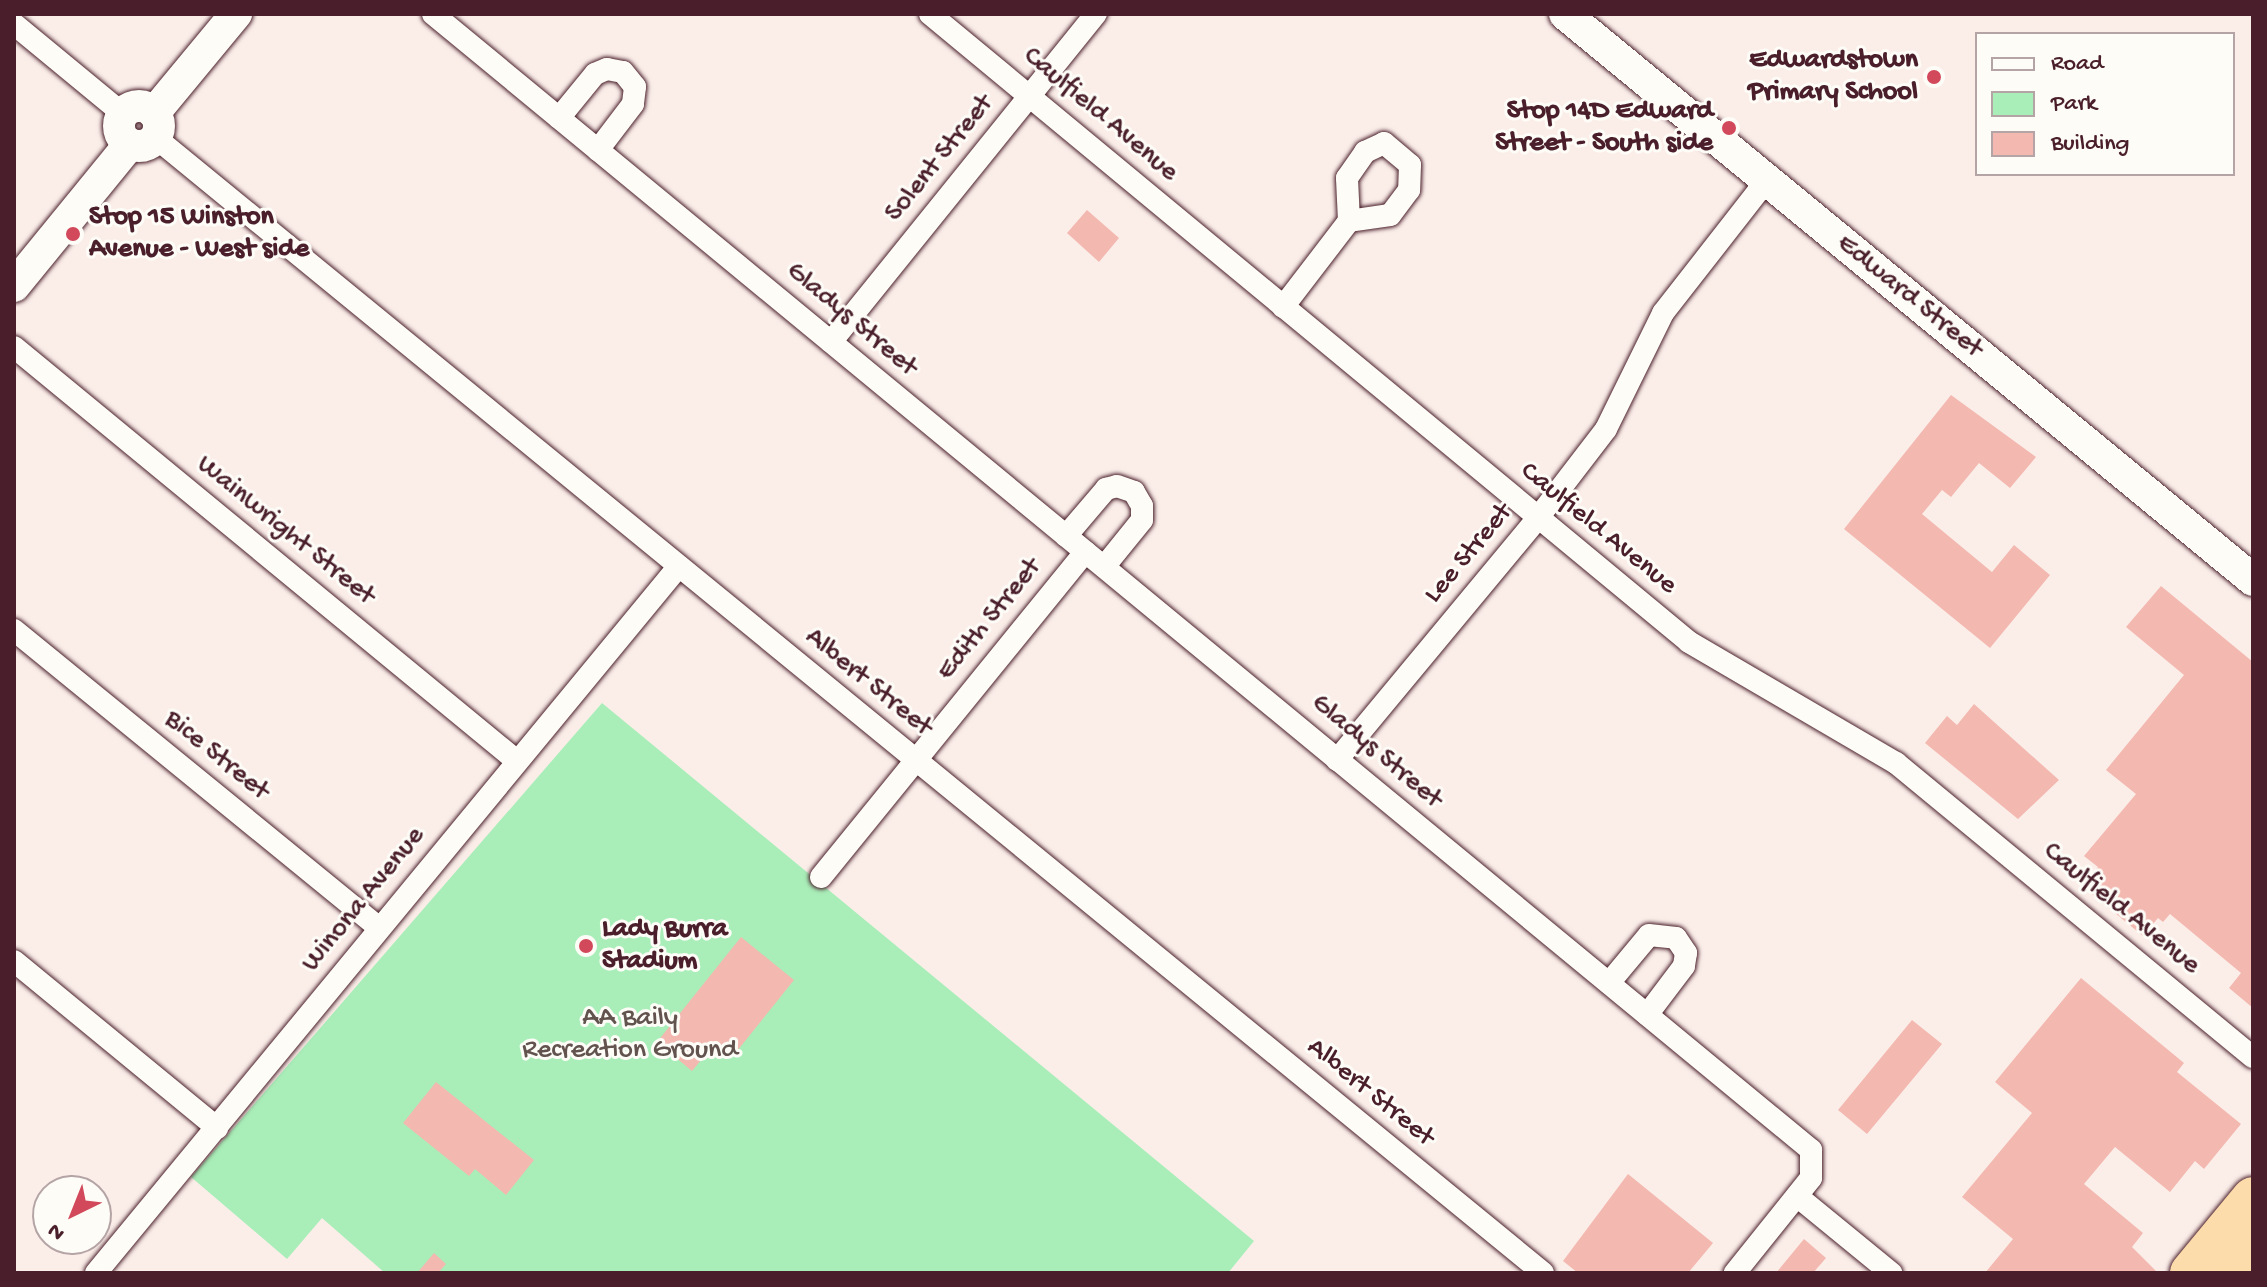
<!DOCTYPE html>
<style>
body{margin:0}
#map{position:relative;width:2267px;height:1287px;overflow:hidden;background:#fbeee9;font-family:"Gochi Hand",sans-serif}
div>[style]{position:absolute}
.green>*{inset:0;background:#a9eeb9}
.building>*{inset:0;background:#f3b8b0}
.roads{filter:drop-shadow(0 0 2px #4a1f2b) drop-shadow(0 0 2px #4a1f2b)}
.street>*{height:22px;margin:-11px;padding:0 11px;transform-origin:11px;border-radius:11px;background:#fdfcf7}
.secondary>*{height:32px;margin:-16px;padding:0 16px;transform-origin:16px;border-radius:16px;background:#fdfcf7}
.secondary>.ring{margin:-16px;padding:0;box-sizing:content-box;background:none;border:32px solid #fdfcf7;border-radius:50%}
.highway>*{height:42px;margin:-21px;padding:0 21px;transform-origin:21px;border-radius:21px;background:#fddcac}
.dots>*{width:22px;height:22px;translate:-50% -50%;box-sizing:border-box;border:4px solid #fdfcf7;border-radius:50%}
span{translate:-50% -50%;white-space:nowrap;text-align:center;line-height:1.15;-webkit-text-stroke:6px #fdfcf7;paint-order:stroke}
.poi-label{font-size:28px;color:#4a1f2b;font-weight:700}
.right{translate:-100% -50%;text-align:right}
.left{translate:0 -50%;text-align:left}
.street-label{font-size:28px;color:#4a1f2b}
.park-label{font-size:28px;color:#62534e}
.frame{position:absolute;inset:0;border:16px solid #4a1f2b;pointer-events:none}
.legend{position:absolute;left:1975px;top:32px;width:260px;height:144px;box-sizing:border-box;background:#fdfcf7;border:2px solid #b5a4a5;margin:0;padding:10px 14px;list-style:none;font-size:24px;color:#4a1f2b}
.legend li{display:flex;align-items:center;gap:16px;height:40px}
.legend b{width:40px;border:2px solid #b5a4a5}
.north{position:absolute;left:32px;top:1175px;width:80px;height:80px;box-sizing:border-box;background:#fdfcf7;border:2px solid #b5a4a5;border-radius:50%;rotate:223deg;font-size:22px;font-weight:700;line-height:32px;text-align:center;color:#4a1f2b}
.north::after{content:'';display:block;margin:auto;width:28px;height:36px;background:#d1495b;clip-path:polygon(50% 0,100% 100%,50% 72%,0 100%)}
</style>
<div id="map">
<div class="green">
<div style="clip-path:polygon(602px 703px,1254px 1241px,1228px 1273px,385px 1273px,322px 1218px,287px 1259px,191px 1177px)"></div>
</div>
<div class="building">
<div style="clip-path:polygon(1087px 210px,1119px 238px,1099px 262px,1067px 233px)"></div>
<div style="clip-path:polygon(1951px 395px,2036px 457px,2010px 488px,1979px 463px,1951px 497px,1942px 490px,1922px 514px,1992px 572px,2014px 545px,2050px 575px,1990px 648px,1844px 529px)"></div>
<div style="clip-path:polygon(2161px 586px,2253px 662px,2253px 1008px,2229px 988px,2241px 973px,2170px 914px,2163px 922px,2158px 918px,2143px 936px,2082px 886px,2098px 867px,2084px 856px,2136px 794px,2106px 770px,2184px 675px,2126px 627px)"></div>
<div style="clip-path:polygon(1974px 704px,2059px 780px,2018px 819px,1925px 743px,1947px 716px,1957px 725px)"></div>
<div style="clip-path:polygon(741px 937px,794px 980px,733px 1056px,716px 1042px,692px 1071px,657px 1042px)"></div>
<div style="clip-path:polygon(2081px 978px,2184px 1063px,2177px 1072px,2241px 1124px,2204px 1169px,2195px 1161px,2170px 1192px,2115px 1147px,2084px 1184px,2143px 1233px,2132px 1247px,2158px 1273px,1985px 1273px,2013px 1239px,1962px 1197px,2032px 1113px,1995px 1082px)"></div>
<div style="clip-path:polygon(1912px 1020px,1942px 1044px,1867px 1134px,1838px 1110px)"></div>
<div style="clip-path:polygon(436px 1082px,534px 1160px,506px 1195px,475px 1169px,469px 1176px,403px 1123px)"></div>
<div style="clip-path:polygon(1628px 1174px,1713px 1243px,1688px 1273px,1578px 1273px,1563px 1261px)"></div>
<div style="clip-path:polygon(1804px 1239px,1826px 1258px,1813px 1273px,1776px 1273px)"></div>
<div style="clip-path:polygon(434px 1253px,446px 1264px,438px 1273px,417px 1273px)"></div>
</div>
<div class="roads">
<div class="street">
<div style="left:433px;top:14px;width:1786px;rotate:39.5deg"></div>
<div style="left:1811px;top:1150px;width:28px;rotate:90deg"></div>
<div style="left:1811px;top:1178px;width:122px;rotate:128.7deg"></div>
<div style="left:930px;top:14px;width:985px;rotate:39.6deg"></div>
<div style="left:1689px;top:642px;width:240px;rotate:30.3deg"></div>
<div style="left:1896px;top:763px;width:462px;rotate:39.5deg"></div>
<div style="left:14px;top:24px;width:141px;rotate:39.5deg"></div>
<div style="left:559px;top:118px;width:57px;rotate:-50.7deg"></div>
<div style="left:595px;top:74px;width:13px;rotate:-23deg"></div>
<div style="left:607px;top:69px;width:16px;rotate:11deg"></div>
<div style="left:623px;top:72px;width:19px;rotate:51deg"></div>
<div style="left:635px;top:87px;width:17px;rotate:97deg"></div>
<div style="left:633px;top:104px;width:58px;rotate:127.3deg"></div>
<div style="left:156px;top:138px;width:1792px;rotate:39.29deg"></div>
<div style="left:1283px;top:307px;width:108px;rotate:-52.5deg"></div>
<div style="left:1349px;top:221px;width:43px;rotate:-92.7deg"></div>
<div style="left:1347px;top:178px;width:32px;rotate:-55deg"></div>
<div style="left:1365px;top:152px;width:21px;rotate:-25deg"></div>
<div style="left:1384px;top:143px;width:34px;rotate:40deg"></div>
<div style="left:1410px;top:165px;width:25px;rotate:92deg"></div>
<div style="left:1409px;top:190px;width:31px;rotate:127deg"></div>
<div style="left:1390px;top:215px;width:41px;rotate:171.7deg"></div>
<div style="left:831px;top:342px;width:422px;rotate:-51.1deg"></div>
<div style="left:14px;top:347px;width:651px;rotate:39.46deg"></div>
<div style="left:1066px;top:536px;width:62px;rotate:-49.6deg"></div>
<div style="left:1106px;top:489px;width:11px;rotate:-15deg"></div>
<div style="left:1117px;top:486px;width:18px;rotate:19deg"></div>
<div style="left:1134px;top:492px;width:16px;rotate:60deg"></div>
<div style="left:1142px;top:506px;width:14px;rotate:90deg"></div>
<div style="left:1142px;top:520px;width:60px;rotate:129deg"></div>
<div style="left:14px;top:630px;width:471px;rotate:39.2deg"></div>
<div style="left:1337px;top:760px;width:313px;rotate:-50.3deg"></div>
<div style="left:1537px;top:519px;width:113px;rotate:-52.5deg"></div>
<div style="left:1606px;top:429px;width:129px;rotate:-63.8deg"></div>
<div style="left:1663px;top:313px;width:169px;rotate:-52deg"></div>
<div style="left:821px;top:877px;width:419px;rotate:-50.9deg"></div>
<div style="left:14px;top:961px;width:263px;rotate:39.4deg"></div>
<div style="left:1609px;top:983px;width:62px;rotate:-50.2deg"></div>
<div style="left:1649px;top:935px;width:27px;rotate:6deg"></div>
<div style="left:1676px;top:938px;width:18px;rotate:56deg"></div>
<div style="left:1686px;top:953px;width:13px;rotate:99deg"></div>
<div style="left:1684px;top:966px;width:61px;rotate:127.1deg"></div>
<div style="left:1797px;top:1196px;width:122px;rotate:39.3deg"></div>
<div style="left:96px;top:1273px;width:916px;rotate:-50.49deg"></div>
</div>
<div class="secondary">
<div style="left:1565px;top:14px;width:891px;rotate:39.44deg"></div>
<div class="ring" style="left:119px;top:106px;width:8px;height:8px"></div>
<div style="left:154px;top:113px;width:129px;rotate:-50.4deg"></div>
<div style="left:14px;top:286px;width:183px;rotate:-50.8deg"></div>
</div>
<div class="highway">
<div style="left:2191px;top:1273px;width:97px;rotate:-50.4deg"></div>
<div style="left:2236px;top:1273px;width:26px;rotate:-50deg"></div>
</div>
</div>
<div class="dots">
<div style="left:1934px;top:77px;background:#d1495b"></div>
<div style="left:1729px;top:128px;background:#d1495b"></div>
<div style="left:73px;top:234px;background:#d1495b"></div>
<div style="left:586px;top:946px;background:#d1495b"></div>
</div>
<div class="poi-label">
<span class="right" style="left:1918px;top:77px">Edwardstown<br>Primary School</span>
<span class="right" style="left:1713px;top:128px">Stop 14D Edward<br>Street - South side</span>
<span class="left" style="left:89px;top:234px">Stop 15 Winston<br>Avenue - West side</span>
<span class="left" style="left:602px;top:946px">Lady Burra<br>Stadium</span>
</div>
<div class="street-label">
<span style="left:1100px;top:115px;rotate:40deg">Caulfield Avenue</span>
<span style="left:940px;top:159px;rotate:-51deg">Solent Street</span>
<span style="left:1909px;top:297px;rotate:39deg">Edward Street</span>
<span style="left:851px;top:320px;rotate:40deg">Gladys Street</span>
<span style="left:1598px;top:529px;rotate:39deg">Caulfield Avenue</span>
<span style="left:285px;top:531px;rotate:39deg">Wainwright Street</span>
<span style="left:1469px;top:554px;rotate:-50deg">Lee Street</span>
<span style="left:990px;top:620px;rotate:-51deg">Edith Street</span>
<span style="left:868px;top:683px;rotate:39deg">Albert Street</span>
<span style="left:1376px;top:752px;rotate:40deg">Gladys Street</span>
<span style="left:216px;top:756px;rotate:39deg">Bice Street</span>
<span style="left:364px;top:900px;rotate:-51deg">Winona Avenue</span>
<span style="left:2121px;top:909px;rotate:39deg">Caulfield Avenue</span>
<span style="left:1370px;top:1093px;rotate:39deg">Albert Street</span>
</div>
<div class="park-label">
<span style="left:630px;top:1035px">AA Baily<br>Recreation Ground</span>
</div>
<div class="frame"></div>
<ul class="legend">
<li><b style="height:10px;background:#fdfcf7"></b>Road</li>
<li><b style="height:22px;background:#a9eeb9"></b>Park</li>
<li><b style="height:22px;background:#f3b8b0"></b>Building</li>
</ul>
<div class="north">N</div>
</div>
